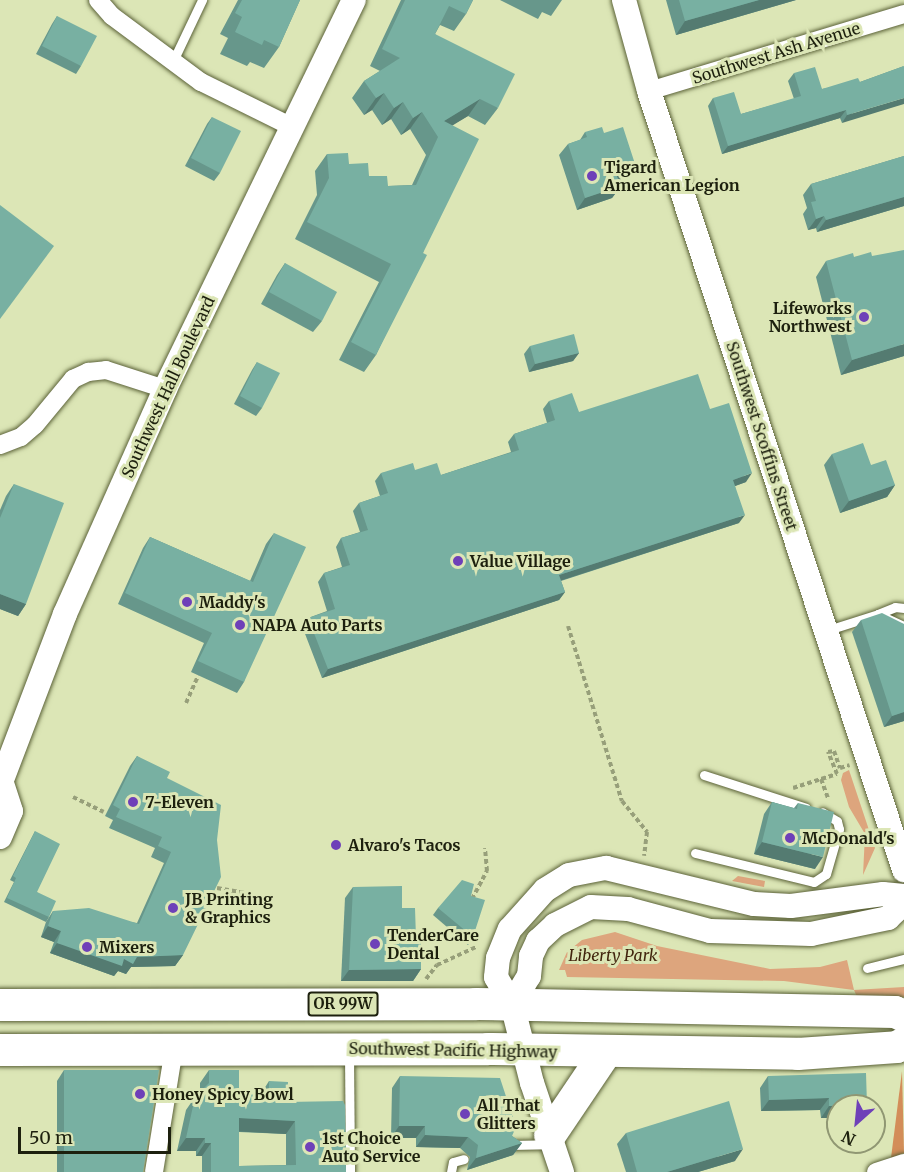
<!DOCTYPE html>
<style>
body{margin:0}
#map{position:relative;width:904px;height:1172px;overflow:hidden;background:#dce6b6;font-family:Merriweather,serif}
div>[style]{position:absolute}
.green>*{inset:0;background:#dda57d}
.forest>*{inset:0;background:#d38d59}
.path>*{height:4px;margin-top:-2px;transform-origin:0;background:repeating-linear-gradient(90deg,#979f7a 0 4.5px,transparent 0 7.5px)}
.roads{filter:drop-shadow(0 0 2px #5b6238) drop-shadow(0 0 2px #5b6238)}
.lane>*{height:9px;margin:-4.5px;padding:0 4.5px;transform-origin:4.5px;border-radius:4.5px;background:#fff}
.street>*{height:18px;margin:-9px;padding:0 9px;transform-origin:9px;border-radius:9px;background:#fff}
.secondary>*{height:24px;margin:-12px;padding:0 12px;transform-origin:12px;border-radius:12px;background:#fff}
.highway>*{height:32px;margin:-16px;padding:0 16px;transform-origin:16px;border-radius:16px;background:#fff}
.wall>*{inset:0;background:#67978b}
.shaded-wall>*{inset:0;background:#547b71}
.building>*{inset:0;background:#78b0a2}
.dots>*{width:16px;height:16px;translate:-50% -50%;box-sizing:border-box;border:3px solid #dce6b6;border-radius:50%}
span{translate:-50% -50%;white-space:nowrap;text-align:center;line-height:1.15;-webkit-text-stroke:6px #dce6b6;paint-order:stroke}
.shield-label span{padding:2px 4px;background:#dce6b6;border:2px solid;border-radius:4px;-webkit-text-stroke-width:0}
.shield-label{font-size:15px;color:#1d200e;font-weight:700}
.street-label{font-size:16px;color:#1d200e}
.poi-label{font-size:16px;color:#1d200e;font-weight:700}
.left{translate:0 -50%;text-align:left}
.right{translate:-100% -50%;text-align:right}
.park-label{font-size:16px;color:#42250e;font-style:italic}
.north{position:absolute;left:826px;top:1094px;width:60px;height:60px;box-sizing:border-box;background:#dce6b6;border:2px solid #909773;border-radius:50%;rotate:207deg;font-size:16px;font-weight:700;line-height:24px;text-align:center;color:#1d200e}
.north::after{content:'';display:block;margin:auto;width:21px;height:27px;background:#6e40b8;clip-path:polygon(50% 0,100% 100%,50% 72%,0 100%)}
.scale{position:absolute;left:18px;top:1127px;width:153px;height:27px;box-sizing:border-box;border:3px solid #1d200e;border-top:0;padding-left:8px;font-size:18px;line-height:21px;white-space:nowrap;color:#1d200e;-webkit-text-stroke:4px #dce6b6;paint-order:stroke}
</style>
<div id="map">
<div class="green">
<div style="clip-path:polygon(849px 770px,875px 848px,863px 875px,865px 834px,849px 807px,841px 780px,843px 773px)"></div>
<div style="clip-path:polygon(738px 876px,765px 881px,764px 887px,732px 881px)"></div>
<div style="clip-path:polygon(615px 932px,657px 946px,770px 969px,820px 967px,847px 960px,854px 990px,904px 987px,904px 997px,857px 997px,854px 990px,784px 981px,567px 977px,565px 970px,559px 970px,567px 952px,582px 940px)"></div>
</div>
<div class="forest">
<div style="clip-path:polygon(902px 1071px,904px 1153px,891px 1158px)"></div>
</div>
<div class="path">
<div style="left:568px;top:626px;width:183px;rotate:72.9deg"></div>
<div style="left:622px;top:801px;width:40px;rotate:51deg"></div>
<div style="left:647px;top:832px;width:24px;rotate:97deg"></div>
<div style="left:186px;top:703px;width:30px;rotate:-66deg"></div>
<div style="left:821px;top:779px;width:20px;rotate:70deg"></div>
<div style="left:793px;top:788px;width:46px;rotate:-17.7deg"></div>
<div style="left:837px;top:774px;width:24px;rotate:-112deg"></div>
<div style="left:828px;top:752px;width:6px;rotate:-9deg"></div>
<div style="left:834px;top:751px;width:18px;rotate:71deg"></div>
<div style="left:840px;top:768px;width:10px;rotate:-17deg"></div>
<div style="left:73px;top:797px;width:34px;rotate:26deg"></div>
<div style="left:217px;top:888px;width:29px;rotate:10deg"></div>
<div style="left:472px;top:899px;width:32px;rotate:-62deg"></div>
<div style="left:487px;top:871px;width:23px;rotate:-95deg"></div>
<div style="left:426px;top:979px;width:18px;rotate:-52deg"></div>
<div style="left:437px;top:965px;width:43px;rotate:-24.8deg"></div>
</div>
<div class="roads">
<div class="lane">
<div style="left:173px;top:61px;width:68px;rotate:-64.6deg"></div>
<div style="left:878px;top:614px;width:18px;rotate:-22deg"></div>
<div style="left:895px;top:607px;width:9px;rotate:6deg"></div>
<div style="left:828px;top:630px;width:52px;rotate:-17.7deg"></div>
<div style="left:878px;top:614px;width:29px;rotate:25deg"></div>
<div style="left:704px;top:775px;width:107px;rotate:17.9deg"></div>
<div style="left:695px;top:853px;width:122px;rotate:13.7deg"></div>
<div style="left:814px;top:882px;width:14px;rotate:-34deg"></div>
<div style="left:826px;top:874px;width:47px;rotate:-73.9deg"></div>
<div style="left:839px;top:829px;width:8px;rotate:-104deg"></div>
<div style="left:837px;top:821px;width:17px;rotate:-149deg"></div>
<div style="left:867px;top:968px;width:38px;rotate:-14deg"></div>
<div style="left:349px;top:1054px;width:118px;rotate:89.5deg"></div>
<div style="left:510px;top:1145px;width:39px;rotate:-1deg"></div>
<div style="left:451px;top:1172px;width:10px;rotate:-79deg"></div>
<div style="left:453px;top:1162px;width:11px;rotate:-15deg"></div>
</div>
<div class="street">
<div style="left:98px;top:0;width:21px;rotate:49deg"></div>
<div style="left:112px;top:16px;width:111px;rotate:36.6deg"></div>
<div style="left:201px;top:82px;width:102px;rotate:26.3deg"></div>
<div style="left:649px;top:91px;width:266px;rotate:-16.8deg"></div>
<div style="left:0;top:445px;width:22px;rotate:-21deg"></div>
<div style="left:21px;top:437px;width:18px;rotate:-41deg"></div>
<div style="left:35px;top:425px;width:60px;rotate:-50.4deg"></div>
<div style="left:73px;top:379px;width:17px;rotate:-25deg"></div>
<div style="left:88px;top:372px;width:18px;rotate:-6deg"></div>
<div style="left:106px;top:370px;width:62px;rotate:17.9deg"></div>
<div style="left:154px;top:1172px;width:125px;rotate:-80.8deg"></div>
<div style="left:876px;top:1172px;width:29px;rotate:-18deg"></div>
</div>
<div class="secondary">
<div style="left:624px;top:0;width:94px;rotate:74.6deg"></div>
<div style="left:649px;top:91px;width:820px;rotate:71.87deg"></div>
<div style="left:0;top:785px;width:183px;rotate:-69.2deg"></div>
<div style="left:65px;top:614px;width:246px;rotate:-66deg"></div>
<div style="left:165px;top:389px;width:432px;rotate:-64.1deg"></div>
<div style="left:0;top:837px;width:28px;rotate:-67deg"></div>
<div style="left:11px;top:811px;width:29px;rotate:-108deg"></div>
<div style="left:512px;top:1004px;width:33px;rotate:-59deg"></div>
<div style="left:529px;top:976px;width:20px;rotate:-84deg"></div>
<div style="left:531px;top:956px;width:17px;rotate:-65deg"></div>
<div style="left:538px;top:941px;width:23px;rotate:-43deg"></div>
<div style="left:555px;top:925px;width:40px;rotate:-26.6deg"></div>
<div style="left:591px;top:907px;width:37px;rotate:3deg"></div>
<div style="left:628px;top:909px;width:85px;rotate:15deg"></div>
<div style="left:710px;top:931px;width:101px;rotate:1.7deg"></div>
<div style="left:811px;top:934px;width:79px;rotate:-11.7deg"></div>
<div style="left:888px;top:918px;width:22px;rotate:-43deg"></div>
<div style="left:562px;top:1172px;width:94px;rotate:-108.6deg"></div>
<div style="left:532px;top:1083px;width:81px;rotate:-104.2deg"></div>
<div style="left:512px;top:1004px;width:31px;rotate:-121deg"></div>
<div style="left:496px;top:977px;width:19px;rotate:-84deg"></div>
<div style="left:498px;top:958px;width:31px;rotate:-68deg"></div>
<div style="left:510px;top:929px;width:52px;rotate:-48.1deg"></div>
<div style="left:545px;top:890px;width:28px;rotate:-32deg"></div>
<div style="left:569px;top:875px;width:38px;rotate:-11deg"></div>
<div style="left:606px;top:868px;width:152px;rotate:13.7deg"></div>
<div style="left:754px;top:904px;width:37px;rotate:3deg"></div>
<div style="left:791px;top:906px;width:93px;rotate:-7.4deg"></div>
<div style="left:883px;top:894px;width:21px;rotate:5deg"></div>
</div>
<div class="highway">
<div style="left:0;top:1005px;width:476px;rotate:-0.1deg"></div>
<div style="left:476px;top:1004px;width:419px;rotate:1.1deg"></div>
<div style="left:895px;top:1012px;width:10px;rotate:24deg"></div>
<div style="left:0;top:1050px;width:488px;rotate:-0.1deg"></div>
<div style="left:488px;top:1049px;width:310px;rotate:0.9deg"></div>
<div style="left:798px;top:1054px;width:99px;rotate:-4deg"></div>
<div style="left:897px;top:1047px;width:8px;rotate:-30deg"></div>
<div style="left:550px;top:1135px;width:100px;rotate:-56deg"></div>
</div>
</div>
<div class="wall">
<div style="clip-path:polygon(238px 0,300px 0,279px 47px,264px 68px,250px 62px,247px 66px,220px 54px,228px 38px,220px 34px)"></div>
<div style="clip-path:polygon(401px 0,473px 0,466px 14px,454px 31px,440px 25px,435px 34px,498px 108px,485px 125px,468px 116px,452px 125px,423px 253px,376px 355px,364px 372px,339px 360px,379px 282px,295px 239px,317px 195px,315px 171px,327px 154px,349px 164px,369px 176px,388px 186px,412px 185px,426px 155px,410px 129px,401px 135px,391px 119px,382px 125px,372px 110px,364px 115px,352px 98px,364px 81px,380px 71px,370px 66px)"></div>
<div style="clip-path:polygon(500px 0,562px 0,551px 16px,542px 12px,538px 19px)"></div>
<div style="clip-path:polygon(666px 0,796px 0,676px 35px)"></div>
<div style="clip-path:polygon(57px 16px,81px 66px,76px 74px,36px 54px,52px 24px)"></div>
<div style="clip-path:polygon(904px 66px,842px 123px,840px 118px,722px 154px,708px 106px,713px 98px,741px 114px,794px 99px,788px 81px,794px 73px,822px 89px,860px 82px)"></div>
<div style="clip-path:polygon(212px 117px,220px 173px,214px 181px,185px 166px,207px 124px)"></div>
<div style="clip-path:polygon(585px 132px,604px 133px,628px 179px,619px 182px,621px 186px,612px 198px,577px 210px,559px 155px,568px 144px,580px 140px)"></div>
<div style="clip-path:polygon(904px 156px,904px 206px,817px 232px,816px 228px,808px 230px,803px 214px,807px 208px,803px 195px,811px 184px)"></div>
<div style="clip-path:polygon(872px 256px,904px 356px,841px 375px,816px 277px,826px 261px,854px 257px)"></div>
<div style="clip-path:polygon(285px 263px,322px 321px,313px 332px,261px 304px,277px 275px)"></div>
<div style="clip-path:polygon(530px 346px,579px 353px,573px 361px,529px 372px,524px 354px)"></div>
<div style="clip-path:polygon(257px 362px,262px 408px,256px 416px,234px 404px,252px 370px)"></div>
<div style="clip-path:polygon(549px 401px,579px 412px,710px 409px,746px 482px,735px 486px,739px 523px,561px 581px,565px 592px,559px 600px,322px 678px,302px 626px,308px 618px,327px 611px,318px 582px,324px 573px,342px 567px,336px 547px,341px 538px,360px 532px,353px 511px,359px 503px,380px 496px,375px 481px,381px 473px,415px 470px,441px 475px,511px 452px,508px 442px,514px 434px,547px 423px,543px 409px)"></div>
<div style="clip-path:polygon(832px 454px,871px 465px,895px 485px,887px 497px,840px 513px,824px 465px)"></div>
<div style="clip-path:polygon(14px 484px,26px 604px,18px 616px,0 609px,0 510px,6px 496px)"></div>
<div style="clip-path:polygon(274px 533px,244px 682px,237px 693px,191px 672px,204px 643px,118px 604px,143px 548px,150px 537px,250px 581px,266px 544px)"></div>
<div style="clip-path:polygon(861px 620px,904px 624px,904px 721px,884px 727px,852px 632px)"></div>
<div style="clip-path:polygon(137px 756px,167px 778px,183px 955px,175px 966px,131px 967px,126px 974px,118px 971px,114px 976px,50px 953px,54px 942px,41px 937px,46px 922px,53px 911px,137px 923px,164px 863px,151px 857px,155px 848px,109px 828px,113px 820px,105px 816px,130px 766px)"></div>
<div style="clip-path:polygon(772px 802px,794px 808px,798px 803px,815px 869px,754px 854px,764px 814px)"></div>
<div style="clip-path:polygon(35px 831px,37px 892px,49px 917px,46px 922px,4px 902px,14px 882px,10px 880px)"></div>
<div style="clip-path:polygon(353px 887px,402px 908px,416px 938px,421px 969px,413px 981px,341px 981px,345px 898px)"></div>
<div style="clip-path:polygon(471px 896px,473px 937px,468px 945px,433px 915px,438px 908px)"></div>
<div style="clip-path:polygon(64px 1070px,143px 1172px,57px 1172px,57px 1081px)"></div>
<div style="clip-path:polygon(evenodd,209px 1070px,239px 1088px,264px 1089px,269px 1081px,346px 1172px,202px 1172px,202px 1156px,196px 1156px,196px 1151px,177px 1151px,186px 1110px,195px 1097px,200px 1092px,200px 1083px,209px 1070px,239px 1132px,286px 1134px,286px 1165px,239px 1166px,239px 1132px)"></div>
<div style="clip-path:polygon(400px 1076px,512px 1136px,522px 1143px,513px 1155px,467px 1170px,470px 1157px,460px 1148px,416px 1147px,416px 1138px,391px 1138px,392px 1088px)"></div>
<div style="clip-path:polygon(768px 1076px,867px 1105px,838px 1106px,838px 1118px,821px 1118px,820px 1110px,761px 1111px,760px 1088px)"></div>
<div style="clip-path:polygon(626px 1133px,735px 1161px,698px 1172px,626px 1172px,617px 1144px)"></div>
</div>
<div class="shaded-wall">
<div style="clip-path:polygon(759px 0,796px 0,676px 35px,685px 21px)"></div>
<div style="clip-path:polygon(384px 93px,372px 110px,364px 115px,376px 98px)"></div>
<div style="clip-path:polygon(904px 98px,904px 104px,842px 123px,847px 115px)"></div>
<div style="clip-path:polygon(480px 99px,468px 116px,437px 135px,444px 121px)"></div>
<div style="clip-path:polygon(403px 102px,391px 119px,382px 125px,394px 108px)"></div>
<div style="clip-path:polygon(846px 110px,840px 118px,722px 154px,728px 146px)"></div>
<div style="clip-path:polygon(422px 112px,410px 129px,401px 135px,413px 118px)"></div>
<div style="clip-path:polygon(636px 167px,628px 179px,608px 185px,616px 174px)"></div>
<div style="clip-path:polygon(621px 186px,612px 198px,577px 210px,585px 198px)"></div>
<div style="clip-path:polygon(904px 197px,904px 206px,817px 232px,826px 220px)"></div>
<div style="clip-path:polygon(824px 216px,816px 228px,808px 230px,816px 219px)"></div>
<div style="clip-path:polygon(904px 344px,904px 356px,841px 375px,852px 360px)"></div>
<div style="clip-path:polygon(579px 353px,573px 361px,529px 372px,535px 364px)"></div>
<div style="clip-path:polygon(752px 473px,746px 482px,727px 489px,733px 480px)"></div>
<div style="clip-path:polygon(895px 485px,887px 497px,840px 513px,849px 501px)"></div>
<div style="clip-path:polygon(745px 515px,739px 523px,553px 583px,559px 575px)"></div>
<div style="clip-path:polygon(565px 592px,559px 600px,322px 678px,328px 669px)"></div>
<div style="clip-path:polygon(0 594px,26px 604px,18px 616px,0 609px)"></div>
<div style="clip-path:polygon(904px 712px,904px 721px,884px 727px,892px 716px)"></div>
<div style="clip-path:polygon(762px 842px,823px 857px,815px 869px,754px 854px)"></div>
<div style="clip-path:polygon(48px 926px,61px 931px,54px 942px,41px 937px)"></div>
<div style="clip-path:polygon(57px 943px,124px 959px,137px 957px,183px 955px,175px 966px,131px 967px,126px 974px,118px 971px,114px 976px,50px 953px)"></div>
<div style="clip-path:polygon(421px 969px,413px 981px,341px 981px,349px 970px)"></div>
<div style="clip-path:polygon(829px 1098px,820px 1110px,761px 1111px,769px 1100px)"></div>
<div style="clip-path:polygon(829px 1106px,838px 1106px,838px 1118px,821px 1118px)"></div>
<div style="clip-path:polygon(239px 1118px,295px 1121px,286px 1134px,230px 1131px)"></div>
<div style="clip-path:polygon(399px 1126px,425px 1126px,416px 1138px,391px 1138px)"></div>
<div style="clip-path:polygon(425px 1135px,468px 1137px,460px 1148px,416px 1147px)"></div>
<div style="clip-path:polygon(186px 1138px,205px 1138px,196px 1151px,177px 1151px)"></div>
<div style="clip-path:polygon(205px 1143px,211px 1143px,202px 1156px,196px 1156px)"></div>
<div style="clip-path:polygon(522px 1143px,513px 1155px,467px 1170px,476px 1158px)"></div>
<div style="clip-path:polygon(743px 1149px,735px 1161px,698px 1172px,667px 1172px)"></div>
</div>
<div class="building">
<div style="clip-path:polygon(242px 0,300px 0,279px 47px,264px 40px,262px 45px,235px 32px,242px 17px,235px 13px)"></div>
<div style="clip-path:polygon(405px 0,473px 0,466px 14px,449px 6px,435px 34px,515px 74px,498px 108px,480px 99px,444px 121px,479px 139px,423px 253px,427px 255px,376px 355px,351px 342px,391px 264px,307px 222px,329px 178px,327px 154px,348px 153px,349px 164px,368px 163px,369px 176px,387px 176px,388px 186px,416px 185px,438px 137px,422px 112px,413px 118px,403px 102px,394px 108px,384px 93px,376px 98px,364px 81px,400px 58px,382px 49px)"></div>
<div style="clip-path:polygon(679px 0,759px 0,685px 21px)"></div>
<div style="clip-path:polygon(57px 16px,97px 36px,81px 66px,42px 46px)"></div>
<div style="clip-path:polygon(904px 66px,904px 98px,847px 115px,846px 110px,728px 146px,713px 98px,734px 92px,741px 114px,801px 96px,794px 73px,815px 67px,822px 89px,858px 78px,860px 82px)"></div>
<div style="clip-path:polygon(212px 117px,241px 131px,220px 173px,191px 158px)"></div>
<div style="clip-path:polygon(602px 127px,604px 133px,623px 127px,636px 167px,616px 174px,621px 186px,585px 198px,568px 144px,587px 137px,585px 132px)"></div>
<div style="clip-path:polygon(904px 156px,904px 197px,826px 220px,824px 216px,816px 219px,811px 202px,816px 201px,811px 184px)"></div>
<div style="clip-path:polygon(0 205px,54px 246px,0 319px)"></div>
<div style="clip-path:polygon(904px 250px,904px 344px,852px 360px,826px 261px,853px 253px,854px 257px,871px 252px,872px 256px)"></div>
<div style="clip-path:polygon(285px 263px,337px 292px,322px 321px,269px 292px)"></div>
<div style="clip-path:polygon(574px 334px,579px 353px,535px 364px,530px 346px)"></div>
<div style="clip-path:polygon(257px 362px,280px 373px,262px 408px,240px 396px)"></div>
<div style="clip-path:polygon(698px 374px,710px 409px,729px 403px,752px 473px,733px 480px,745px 515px,559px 575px,565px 592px,328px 669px,308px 618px,335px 609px,324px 573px,350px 565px,341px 538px,368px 530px,359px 503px,388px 493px,381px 473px,413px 463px,415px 470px,437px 463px,441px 475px,519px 450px,514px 434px,555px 420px,549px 401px,572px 393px,579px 412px)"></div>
<div style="clip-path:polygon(863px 443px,871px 465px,886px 460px,895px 485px,849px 501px,832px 454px)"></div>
<div style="clip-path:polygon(14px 484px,64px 503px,26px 604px,0 594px,0 518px)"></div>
<div style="clip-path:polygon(274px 533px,306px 547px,244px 682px,198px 661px,212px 633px,125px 593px,150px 537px,253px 582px)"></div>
<div style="clip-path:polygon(882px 613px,904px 624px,904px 712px,892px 716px,861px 620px)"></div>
<div style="clip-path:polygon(137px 756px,170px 772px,167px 778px,221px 805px,217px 840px,221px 877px,183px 955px,137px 957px,133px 964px,124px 959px,122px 966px,57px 943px,61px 931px,48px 926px,53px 911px,89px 908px,139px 924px,171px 852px,158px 846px,162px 837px,116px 817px,120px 809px,113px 805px)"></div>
<div style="clip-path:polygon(772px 802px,797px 809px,798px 803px,834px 812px,823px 857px,762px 842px)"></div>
<div style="clip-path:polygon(35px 831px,60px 844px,37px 892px,56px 901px,49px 917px,7px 898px,16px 878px,13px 876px)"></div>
<div style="clip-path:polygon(462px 880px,474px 884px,471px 896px,485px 900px,473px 937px,438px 908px)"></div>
<div style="clip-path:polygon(402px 886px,402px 908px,415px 908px,416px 938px,421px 938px,421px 969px,349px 970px,353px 887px)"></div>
<div style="clip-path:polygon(64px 1070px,159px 1070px,143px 1172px,64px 1172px)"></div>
<div style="clip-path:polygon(evenodd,209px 1070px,239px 1070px,239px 1088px,269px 1089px,269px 1081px,288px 1082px,287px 1102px,343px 1101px,345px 1105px,346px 1172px,211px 1172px,211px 1143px,205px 1143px,205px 1138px,186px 1138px,195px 1097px,209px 1083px,209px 1070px,239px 1118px,295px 1121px,296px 1165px,239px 1166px,239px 1118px)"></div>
<div style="clip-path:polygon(866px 1073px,867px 1105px,829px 1106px,829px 1098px,769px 1100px,768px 1076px)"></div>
<div style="clip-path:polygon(400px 1076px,500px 1078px,516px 1127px,512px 1136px,522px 1143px,476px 1158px,478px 1145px,468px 1137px,425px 1135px,425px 1126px,399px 1126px)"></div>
<div style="clip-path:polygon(729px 1101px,743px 1149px,667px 1172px,637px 1172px,626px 1133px)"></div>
</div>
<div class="dots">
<div style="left:592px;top:176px;background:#6e40b8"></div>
<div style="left:864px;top:317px;background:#6e40b8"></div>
<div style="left:458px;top:561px;background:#6e40b8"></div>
<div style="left:187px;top:602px;background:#6e40b8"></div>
<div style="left:240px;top:625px;background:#6e40b8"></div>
<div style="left:133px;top:802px;background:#6e40b8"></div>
<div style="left:790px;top:838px;background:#6e40b8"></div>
<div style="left:336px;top:845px;background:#6e40b8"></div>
<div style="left:173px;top:908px;background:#6e40b8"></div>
<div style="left:375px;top:944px;background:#6e40b8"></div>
<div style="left:87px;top:947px;background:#6e40b8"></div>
<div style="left:140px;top:1094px;background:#6e40b8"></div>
<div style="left:465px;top:1114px;background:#6e40b8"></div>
<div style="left:310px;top:1147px;background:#6e40b8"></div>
</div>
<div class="shield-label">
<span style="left:343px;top:1004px">OR 99W</span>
</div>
<div class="street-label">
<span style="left:776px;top:53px;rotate:-17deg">Southwest Ash Avenue</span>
<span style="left:168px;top:387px;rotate:-65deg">Southwest Hall Boulevard</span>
<span style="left:762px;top:436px;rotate:72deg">Southwest Scoffins Street</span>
<span style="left:453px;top:1050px;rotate:1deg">Southwest Pacific Highway</span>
</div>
<div class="poi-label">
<span class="left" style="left:604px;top:176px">Tigard<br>American Legion</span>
<span class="right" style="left:852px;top:317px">Lifeworks<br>Northwest</span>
<span class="left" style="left:470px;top:561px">Value Village</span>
<span class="left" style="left:199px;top:602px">Maddy's</span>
<span class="left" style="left:252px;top:625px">NAPA Auto Parts</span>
<span class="left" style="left:145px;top:802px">7-Eleven</span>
<span class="left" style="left:802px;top:838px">McDonald's</span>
<span class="left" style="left:348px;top:845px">Alvaro's Tacos</span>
<span class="left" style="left:185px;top:908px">JB Printing<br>&amp; Graphics</span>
<span class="left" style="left:387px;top:944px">TenderCare<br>Dental</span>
<span class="left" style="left:99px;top:947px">Mixers</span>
<span class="left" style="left:152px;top:1094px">Honey Spicy Bowl</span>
<span class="left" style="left:477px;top:1114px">All That<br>Glitters</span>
<span class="left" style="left:322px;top:1147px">1st Choice<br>Auto Service</span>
</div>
<div class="park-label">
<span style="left:613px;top:955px">Liberty Park</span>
</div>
<div class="north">N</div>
<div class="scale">50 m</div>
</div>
